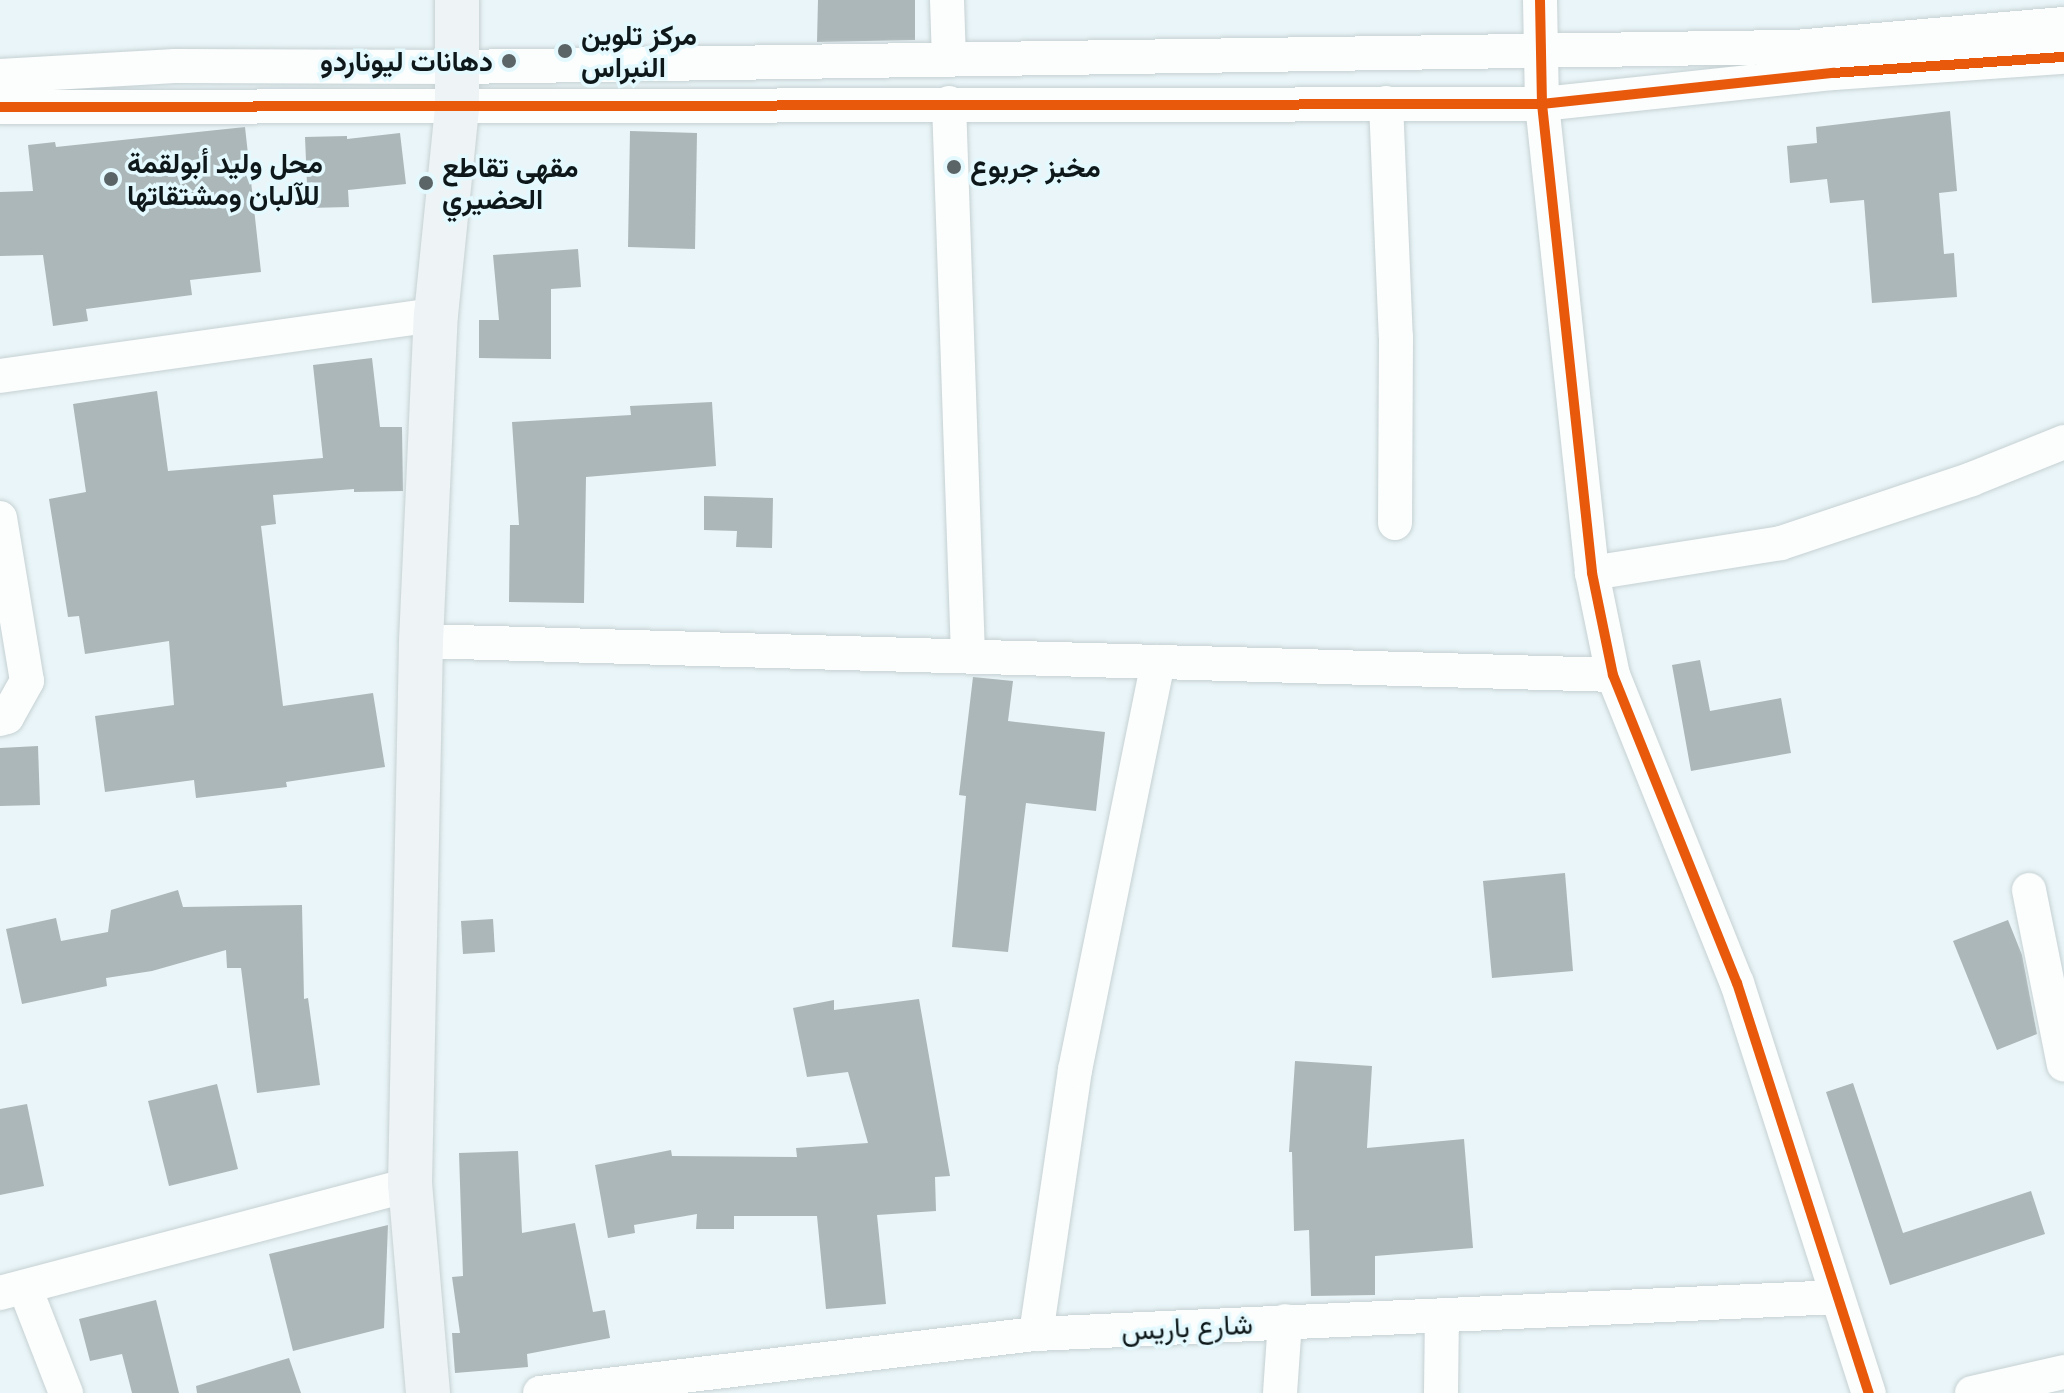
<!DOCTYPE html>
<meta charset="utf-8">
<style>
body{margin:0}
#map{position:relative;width:2064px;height:1393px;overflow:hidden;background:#e9f5f8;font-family:"Golos Text",Vazirmatn,sans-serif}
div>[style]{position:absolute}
.building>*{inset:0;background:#acb7b9}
.roads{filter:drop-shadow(0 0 2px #c6d1d3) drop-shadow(0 0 2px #c6d1d3)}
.street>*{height:34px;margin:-17px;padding:0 17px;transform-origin:17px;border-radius:17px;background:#fcfefe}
.secondary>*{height:44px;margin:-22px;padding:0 22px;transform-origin:22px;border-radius:22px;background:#eef3f5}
.cycleway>*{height:10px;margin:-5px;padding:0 5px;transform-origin:5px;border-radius:5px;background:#e8590c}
.dots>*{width:22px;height:22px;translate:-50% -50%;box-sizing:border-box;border:4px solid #e3f9fe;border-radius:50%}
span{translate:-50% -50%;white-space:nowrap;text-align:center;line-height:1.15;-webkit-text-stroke:7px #e3f9fe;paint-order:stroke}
.poi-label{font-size:28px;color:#0e181a;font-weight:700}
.left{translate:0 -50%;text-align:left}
.right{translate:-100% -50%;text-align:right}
.street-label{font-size:28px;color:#0e181a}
</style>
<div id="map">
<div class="building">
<div style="clip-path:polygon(818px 0,915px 0,915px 40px,817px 42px)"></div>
<div style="clip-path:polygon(1950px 111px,1957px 191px,1939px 193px,1944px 254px,1954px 253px,1957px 297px,1872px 303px,1864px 200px,1830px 203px,1827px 179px,1790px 183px,1787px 146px,1817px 143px,1816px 127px)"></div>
<div style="clip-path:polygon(245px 127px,261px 272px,190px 280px,192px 295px,86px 309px,88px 321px,53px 326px,43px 255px,0 256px,0 192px,33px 191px,28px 145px,55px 142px,56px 147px)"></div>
<div style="clip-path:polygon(630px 131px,697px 133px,695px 249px,628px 247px)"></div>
<div style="clip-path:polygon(400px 133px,406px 184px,348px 190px,349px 207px,308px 208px,305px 137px,347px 136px,347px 139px)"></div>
<div style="clip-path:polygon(578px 249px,581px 287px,551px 289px,551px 359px,479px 358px,479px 320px,499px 320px,493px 255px)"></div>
<div style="clip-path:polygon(372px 358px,380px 427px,402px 427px,403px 491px,354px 492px,354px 489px,273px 495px,276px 524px,261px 526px,283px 706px,373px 693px,385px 767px,286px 782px,287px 787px,196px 798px,194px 780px,105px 792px,95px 716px,174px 705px,169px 641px,85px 654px,79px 616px,68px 617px,49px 499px,86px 492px,73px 404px,157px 391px,168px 471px,323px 458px,313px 365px)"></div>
<div style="clip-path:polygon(712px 402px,716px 466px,586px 477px,584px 603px,509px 602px,510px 525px,519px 525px,512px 422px,631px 415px,630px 406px)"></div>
<div style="clip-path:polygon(704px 496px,773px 498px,772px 548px,736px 547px,737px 531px,704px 530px)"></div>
<div style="clip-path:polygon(1700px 660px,1710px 711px,1781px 698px,1791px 753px,1691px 771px,1672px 665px)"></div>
<div style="clip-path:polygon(973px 677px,1013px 681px,1008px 721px,1105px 732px,1096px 811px,1026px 803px,1008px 952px,952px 947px,966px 796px,959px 795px)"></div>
<div style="clip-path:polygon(38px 746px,40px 805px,0 806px,0 748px)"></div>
<div style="clip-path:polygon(1565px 873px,1573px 971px,1492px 978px,1483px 881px)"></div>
<div style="clip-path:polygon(178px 890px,183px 907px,302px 905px,304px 999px,308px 998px,320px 1085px,257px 1093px,241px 968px,227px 968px,226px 950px,152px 971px,106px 978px,107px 986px,22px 1004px,6px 929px,56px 918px,61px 941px,108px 932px,111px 910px)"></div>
<div style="clip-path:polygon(493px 919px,495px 952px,463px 954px,461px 921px)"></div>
<div style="clip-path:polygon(2008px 920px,2022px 955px,2037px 1034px,1997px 1050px,1953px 941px)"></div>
<div style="clip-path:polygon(919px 999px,950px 1176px,935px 1177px,936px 1211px,877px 1215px,886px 1304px,826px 1309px,817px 1216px,734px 1216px,734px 1229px,696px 1229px,697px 1214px,634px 1225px,635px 1233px,608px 1238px,595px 1165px,671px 1150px,672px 1156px,797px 1157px,796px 1148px,868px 1143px,848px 1072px,807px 1077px,793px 1008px,834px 1000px,834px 1010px)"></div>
<div style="clip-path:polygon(1295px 1061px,1372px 1066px,1367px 1148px,1464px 1139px,1473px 1248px,1375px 1256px,1375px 1295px,1311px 1296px,1309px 1230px,1294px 1231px,1292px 1152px,1289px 1152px)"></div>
<div style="clip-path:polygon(1853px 1083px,1903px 1233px,2031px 1191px,2045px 1234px,1890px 1285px,1826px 1092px)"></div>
<div style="clip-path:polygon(217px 1084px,238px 1169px,169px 1186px,148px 1101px)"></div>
<div style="clip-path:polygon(27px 1104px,44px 1186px,0 1195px,0 1109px)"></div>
<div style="clip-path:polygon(518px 1151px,522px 1233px,575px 1223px,593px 1312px,605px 1310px,610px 1338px,527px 1354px,528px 1367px,455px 1373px,452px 1333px,460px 1333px,452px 1277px,463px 1276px,459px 1153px)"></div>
<div style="clip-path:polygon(388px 1225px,384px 1328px,293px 1351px,269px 1254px)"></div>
<div style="clip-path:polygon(156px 1300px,179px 1393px,132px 1393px,122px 1354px,90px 1361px,79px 1319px)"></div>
<div style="clip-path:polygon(289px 1358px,301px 1393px,197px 1393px,196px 1386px)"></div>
</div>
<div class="roads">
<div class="street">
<div style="left:947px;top:0;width:59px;rotate:88.1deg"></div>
<div style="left:1540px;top:0;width:104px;rotate:88.9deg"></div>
<div style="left:1542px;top:104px;width:472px;rotate:83.9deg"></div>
<div style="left:1592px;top:573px;width:104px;rotate:78.4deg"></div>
<div style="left:1613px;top:675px;width:332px;rotate:68.1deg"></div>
<div style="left:1737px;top:983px;width:431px;rotate:72.2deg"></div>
<div style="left:0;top:76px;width:175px;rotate:-3.3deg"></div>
<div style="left:175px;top:66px;width:281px;rotate:0.2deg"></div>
<div style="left:456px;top:67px;width:1339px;rotate:-0.86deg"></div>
<div style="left:1795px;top:47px;width:270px;rotate:-4.9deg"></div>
<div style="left:949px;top:103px;width:551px;rotate:88.03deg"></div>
<div style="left:1386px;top:103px;width:234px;rotate:87.6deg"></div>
<div style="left:1396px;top:337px;width:186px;rotate:90.3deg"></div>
<div style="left:0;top:107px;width:1542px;rotate:-0.11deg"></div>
<div style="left:1542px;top:104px;width:293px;rotate:-6.1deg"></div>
<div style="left:1833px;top:73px;width:232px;rotate:-4deg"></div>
<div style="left:0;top:376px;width:440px;rotate:-8deg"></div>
<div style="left:0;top:518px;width:165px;rotate:80.6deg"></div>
<div style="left:27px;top:681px;width:41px;rotate:119.1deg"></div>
<div style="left:7px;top:717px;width:7px;rotate:164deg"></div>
<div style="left:1592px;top:573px;width:191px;rotate:-9deg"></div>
<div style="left:1781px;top:543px;width:201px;rotate:-18.5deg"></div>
<div style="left:1972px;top:479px;width:99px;rotate:-21.9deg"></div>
<div style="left:421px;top:641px;width:1192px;rotate:1.63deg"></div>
<div style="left:2029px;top:890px;width:178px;rotate:78.7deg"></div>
<div style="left:25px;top:1288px;width:113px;rotate:68.7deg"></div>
<div style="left:0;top:1293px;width:424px;rotate:-14.8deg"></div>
<div style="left:1036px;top:1334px;width:267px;rotate:-81.6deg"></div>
<div style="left:1075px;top:1070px;width:416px;rotate:-78.5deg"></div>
<div style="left:540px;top:1393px;width:499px;rotate:-6.8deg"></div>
<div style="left:1036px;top:1334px;width:802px;rotate:-2.64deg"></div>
<div style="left:1280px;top:1393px;width:72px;rotate:-86deg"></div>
<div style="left:1441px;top:1393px;width:78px;rotate:-89.3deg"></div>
<div style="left:1972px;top:1393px;width:94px;rotate:-12.9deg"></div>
</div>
<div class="secondary">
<div style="left:428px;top:1393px;width:209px;rotate:-94.9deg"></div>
<div style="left:410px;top:1185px;width:544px;rotate:-88.84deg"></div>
<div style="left:421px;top:641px;width:326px;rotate:-87.4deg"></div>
<div style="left:436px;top:315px;width:208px;rotate:-84.2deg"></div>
<div style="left:457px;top:108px;width:108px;rotate:-90deg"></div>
</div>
</div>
<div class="cycleway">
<div style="left:1540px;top:0;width:104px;rotate:88.9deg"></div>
<div style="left:1542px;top:104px;width:472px;rotate:83.9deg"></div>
<div style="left:1592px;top:573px;width:104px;rotate:78.4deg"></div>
<div style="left:1613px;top:675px;width:332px;rotate:68.1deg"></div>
<div style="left:1737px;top:983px;width:431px;rotate:72.2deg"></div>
<div style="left:0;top:107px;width:1542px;rotate:-0.11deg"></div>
<div style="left:1542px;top:104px;width:293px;rotate:-6.1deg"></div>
<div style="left:1833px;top:73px;width:232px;rotate:-4deg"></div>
</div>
<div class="dots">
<div style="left:565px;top:51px;background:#5b6568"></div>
<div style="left:509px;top:61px;background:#5b6568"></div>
<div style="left:954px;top:167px;background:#5b6568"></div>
<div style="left:111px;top:179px;background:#5b6568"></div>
<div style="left:426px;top:183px;background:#5b6568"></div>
</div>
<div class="poi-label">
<span class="left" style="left:581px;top:51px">مركز تلوين<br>النبراس</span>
<span class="right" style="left:493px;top:61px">دهانات ليوناردو</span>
<span class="left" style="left:127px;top:179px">محل وليد أبولقمة<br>للآلبان ومشتقاتها</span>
<span class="left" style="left:442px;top:183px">مقهى تقاطع<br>الحضيري</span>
<span class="left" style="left:970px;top:167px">مخبز جربوع</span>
</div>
<div class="street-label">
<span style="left:1187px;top:1327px;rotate:-3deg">شارع باريس</span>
</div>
</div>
